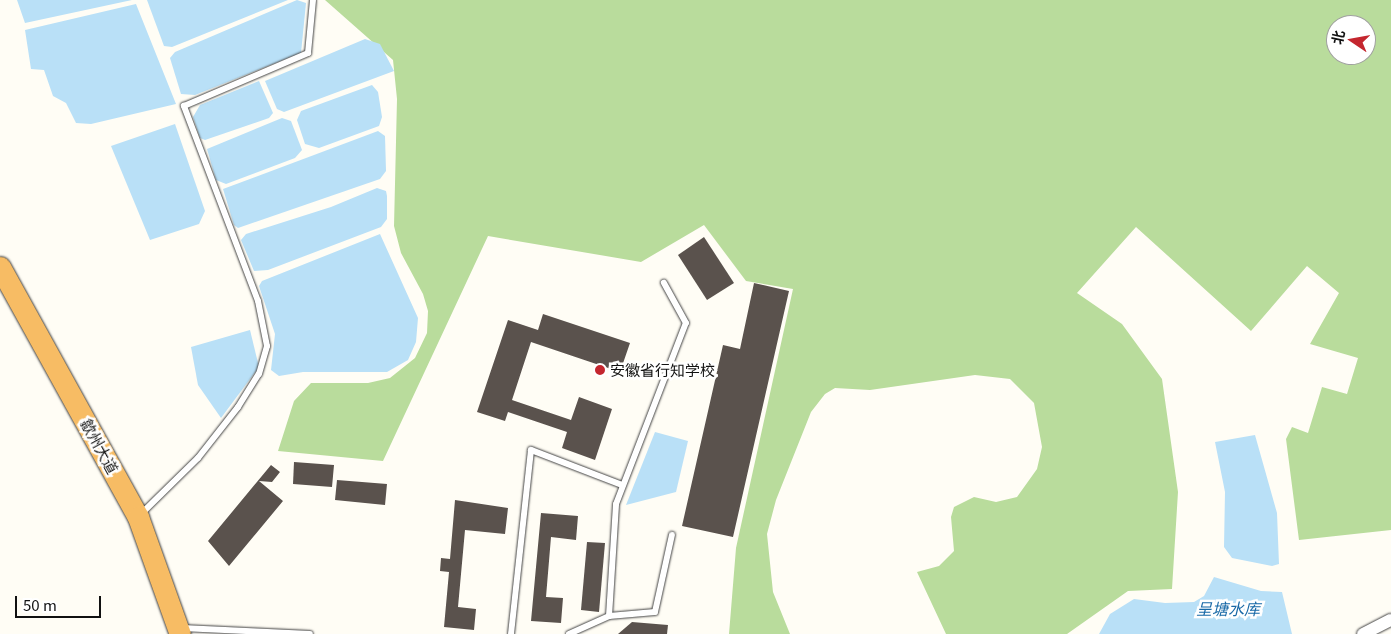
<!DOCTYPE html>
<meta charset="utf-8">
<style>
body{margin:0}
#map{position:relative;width:1391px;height:634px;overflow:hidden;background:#fffdf5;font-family:Georgia,"Noto Sans SC",serif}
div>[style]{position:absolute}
.forest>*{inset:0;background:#b9dc9c}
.water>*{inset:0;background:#b9e0f7}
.building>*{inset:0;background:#5a524d}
.roads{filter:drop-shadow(0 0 1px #444) drop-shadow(0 0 1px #444)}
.service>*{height:6px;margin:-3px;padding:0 3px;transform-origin:3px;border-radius:3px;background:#fff}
.minor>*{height:12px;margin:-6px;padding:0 6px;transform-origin:6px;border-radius:6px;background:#fff}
.trunk>*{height:21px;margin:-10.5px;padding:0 10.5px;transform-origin:10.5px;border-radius:10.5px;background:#f7bc64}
.dots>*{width:14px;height:14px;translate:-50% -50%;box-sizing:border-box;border:2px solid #fff;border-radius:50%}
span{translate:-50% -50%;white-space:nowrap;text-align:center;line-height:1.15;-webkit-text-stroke:5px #fff;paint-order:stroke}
.poi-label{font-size:15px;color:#111}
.left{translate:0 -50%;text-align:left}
.street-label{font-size:15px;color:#111}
.water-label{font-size:16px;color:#1768a6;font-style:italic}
.north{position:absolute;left:1326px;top:15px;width:50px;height:50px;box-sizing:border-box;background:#fff;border:1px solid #a0a0a0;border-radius:50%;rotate:282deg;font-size:14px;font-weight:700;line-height:20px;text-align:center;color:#111}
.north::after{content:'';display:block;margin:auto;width:18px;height:22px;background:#c4262e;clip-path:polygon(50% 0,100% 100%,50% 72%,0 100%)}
.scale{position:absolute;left:15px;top:596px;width:86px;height:22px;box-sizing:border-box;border:2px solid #111;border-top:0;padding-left:6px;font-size:15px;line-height:18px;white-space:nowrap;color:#111;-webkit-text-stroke:4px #fff;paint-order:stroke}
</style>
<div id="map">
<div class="forest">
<div style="clip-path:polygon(evenodd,325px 0,1391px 0,1391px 530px,1299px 540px,1286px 439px,1292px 427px,1308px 433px,1322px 387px,1347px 394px,1358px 358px,1310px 344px,1339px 293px,1307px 266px,1251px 331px,1136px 227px,1077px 293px,1122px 324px,1162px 379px,1178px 492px,1172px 589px,1128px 591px,1067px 634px,946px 634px,917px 572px,939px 566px,954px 551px,951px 517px,954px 507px,974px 497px,996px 502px,1017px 497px,1037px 469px,1042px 447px,1034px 403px,1010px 379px,975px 375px,870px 390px,835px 388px,825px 394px,811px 412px,776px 500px,767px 534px,773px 592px,790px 634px,729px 634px,736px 548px,793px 289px,746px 281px,704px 225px,641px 262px,488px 236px,383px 461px,278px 451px,294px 401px,311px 383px,368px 383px,390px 378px,415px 358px,427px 333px,428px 311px,423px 294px,401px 253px,394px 226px,397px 99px,393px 60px,325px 0,1336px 25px,1366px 25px,1366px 55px,1336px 55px,1336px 25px)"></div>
</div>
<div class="water">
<div style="clip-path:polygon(17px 0,132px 0,25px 23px)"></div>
<div style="clip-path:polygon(147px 0,288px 0,172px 47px,164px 46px)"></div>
<div style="clip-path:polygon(297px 0,306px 3px,301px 53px,195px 95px,181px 94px,170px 58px,175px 52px)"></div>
<div style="clip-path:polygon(136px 4px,176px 104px,91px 124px,76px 123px,66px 103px,53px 96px,44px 70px,31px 69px,25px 30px)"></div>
<div style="clip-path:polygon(365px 39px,380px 44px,394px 71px,284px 112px,277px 109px,265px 81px)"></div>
<div style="clip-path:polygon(259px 81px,273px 113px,269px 118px,205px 140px,200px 138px,193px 117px,200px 105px)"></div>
<div style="clip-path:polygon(372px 85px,378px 92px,382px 117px,379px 126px,319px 148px,305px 144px,297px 120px,301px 111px)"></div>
<div style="clip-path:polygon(282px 118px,291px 121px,302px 150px,295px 158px,226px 184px,216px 180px,207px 149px)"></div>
<div style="clip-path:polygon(175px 124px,205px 211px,199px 224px,150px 240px,111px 146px)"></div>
<div style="clip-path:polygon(378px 131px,385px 136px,386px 171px,380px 179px,238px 228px,234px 225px,223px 189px)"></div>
<div style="clip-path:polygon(377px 188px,386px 191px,387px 196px,387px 219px,381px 227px,268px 270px,254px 271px,241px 240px,246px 234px,331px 207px)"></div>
<div style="clip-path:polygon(380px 234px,418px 318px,416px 342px,408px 360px,387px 372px,303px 372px,279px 376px,271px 370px,275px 334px,259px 286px,262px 281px)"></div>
<div style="clip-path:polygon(250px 330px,259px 367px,221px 418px,198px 385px,191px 347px)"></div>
<div style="clip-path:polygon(655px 432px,688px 441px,676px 492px,626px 505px)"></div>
<div style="clip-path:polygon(1255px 435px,1277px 513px,1279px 564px,1272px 566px,1232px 558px,1224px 547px,1225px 492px,1215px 442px)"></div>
<div style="clip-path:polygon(1214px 577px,1261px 591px,1282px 592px,1292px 634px,1099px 634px,1110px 614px,1134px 599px,1165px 603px,1194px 602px,1204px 596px)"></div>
</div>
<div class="building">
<div style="clip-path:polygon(704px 237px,734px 283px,707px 300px,678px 255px)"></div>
<div style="clip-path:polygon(754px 283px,789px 291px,733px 537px,682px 526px,723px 345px,740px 349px)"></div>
<div style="clip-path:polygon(543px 314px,630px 343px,620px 372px,531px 342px,512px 400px,571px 420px,579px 397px,612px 409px,595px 460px,562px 448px,567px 432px,508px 412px,505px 421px,477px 412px,508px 320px,538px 330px)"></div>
<div style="clip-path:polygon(294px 462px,334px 465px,332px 487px,293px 484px)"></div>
<div style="clip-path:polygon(271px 465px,280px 472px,272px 482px,259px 481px,283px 501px,229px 566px,208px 541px)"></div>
<div style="clip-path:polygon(337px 480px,387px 484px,385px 505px,335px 500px)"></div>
<div style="clip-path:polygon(455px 500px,508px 508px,505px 534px,465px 530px,458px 607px,476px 609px,474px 630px,444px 627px,449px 572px,440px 571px,441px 558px,450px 559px)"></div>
<div style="clip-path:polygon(541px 513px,578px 516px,576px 540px,551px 537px,546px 597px,563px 598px,561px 623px,531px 621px)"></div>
<div style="clip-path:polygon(587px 542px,605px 543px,599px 612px,581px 610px)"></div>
<div style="clip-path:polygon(632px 622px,668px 625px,667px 634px,618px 634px)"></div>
</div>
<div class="roads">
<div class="service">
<div style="left:141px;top:514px;width:80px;rotate:-44.5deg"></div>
<div style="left:198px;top:458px;width:65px;rotate:-51.9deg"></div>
<div style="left:238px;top:407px;width:39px;rotate:-58deg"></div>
<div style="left:259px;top:374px;width:29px;rotate:-74deg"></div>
<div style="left:267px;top:346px;width:46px;rotate:-101.3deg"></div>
<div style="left:258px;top:301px;width:209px;rotate:-110.8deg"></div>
<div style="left:184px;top:106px;width:135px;rotate:-23.1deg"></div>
<div style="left:308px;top:53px;width:53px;rotate:-84.6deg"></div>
<div style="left:609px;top:616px;width:112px;rotate:-86.4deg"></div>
<div style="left:616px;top:504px;width:194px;rotate:-68.9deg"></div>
<div style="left:686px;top:323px;width:46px;rotate:-118.8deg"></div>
<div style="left:182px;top:628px;width:128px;rotate:2.7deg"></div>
<div style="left:511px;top:634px;width:185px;rotate:-83.8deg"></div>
<div style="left:531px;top:450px;width:97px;rotate:21deg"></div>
<div style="left:569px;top:634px;width:44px;rotate:-24.2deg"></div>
<div style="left:609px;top:616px;width:46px;rotate:-5deg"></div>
<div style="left:655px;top:612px;width:79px;rotate:-77.6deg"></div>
</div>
<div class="minor">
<div style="left:1363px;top:634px;width:31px;rotate:-27deg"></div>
</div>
<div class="trunk">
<div style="left:0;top:267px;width:286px;rotate:61.1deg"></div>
<div style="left:138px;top:517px;width:124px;rotate:70.3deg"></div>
</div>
</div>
<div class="dots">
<div style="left:600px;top:370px;background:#c4262e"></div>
</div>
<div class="poi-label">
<span class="left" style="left:610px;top:370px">安徽省行知学校</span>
</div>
<div class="street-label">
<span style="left:100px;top:446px;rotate:61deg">歙州大道</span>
</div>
<div class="water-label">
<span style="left:1228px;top:608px">呈塘水库</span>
</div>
<div class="north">北</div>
<div class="scale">50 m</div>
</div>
